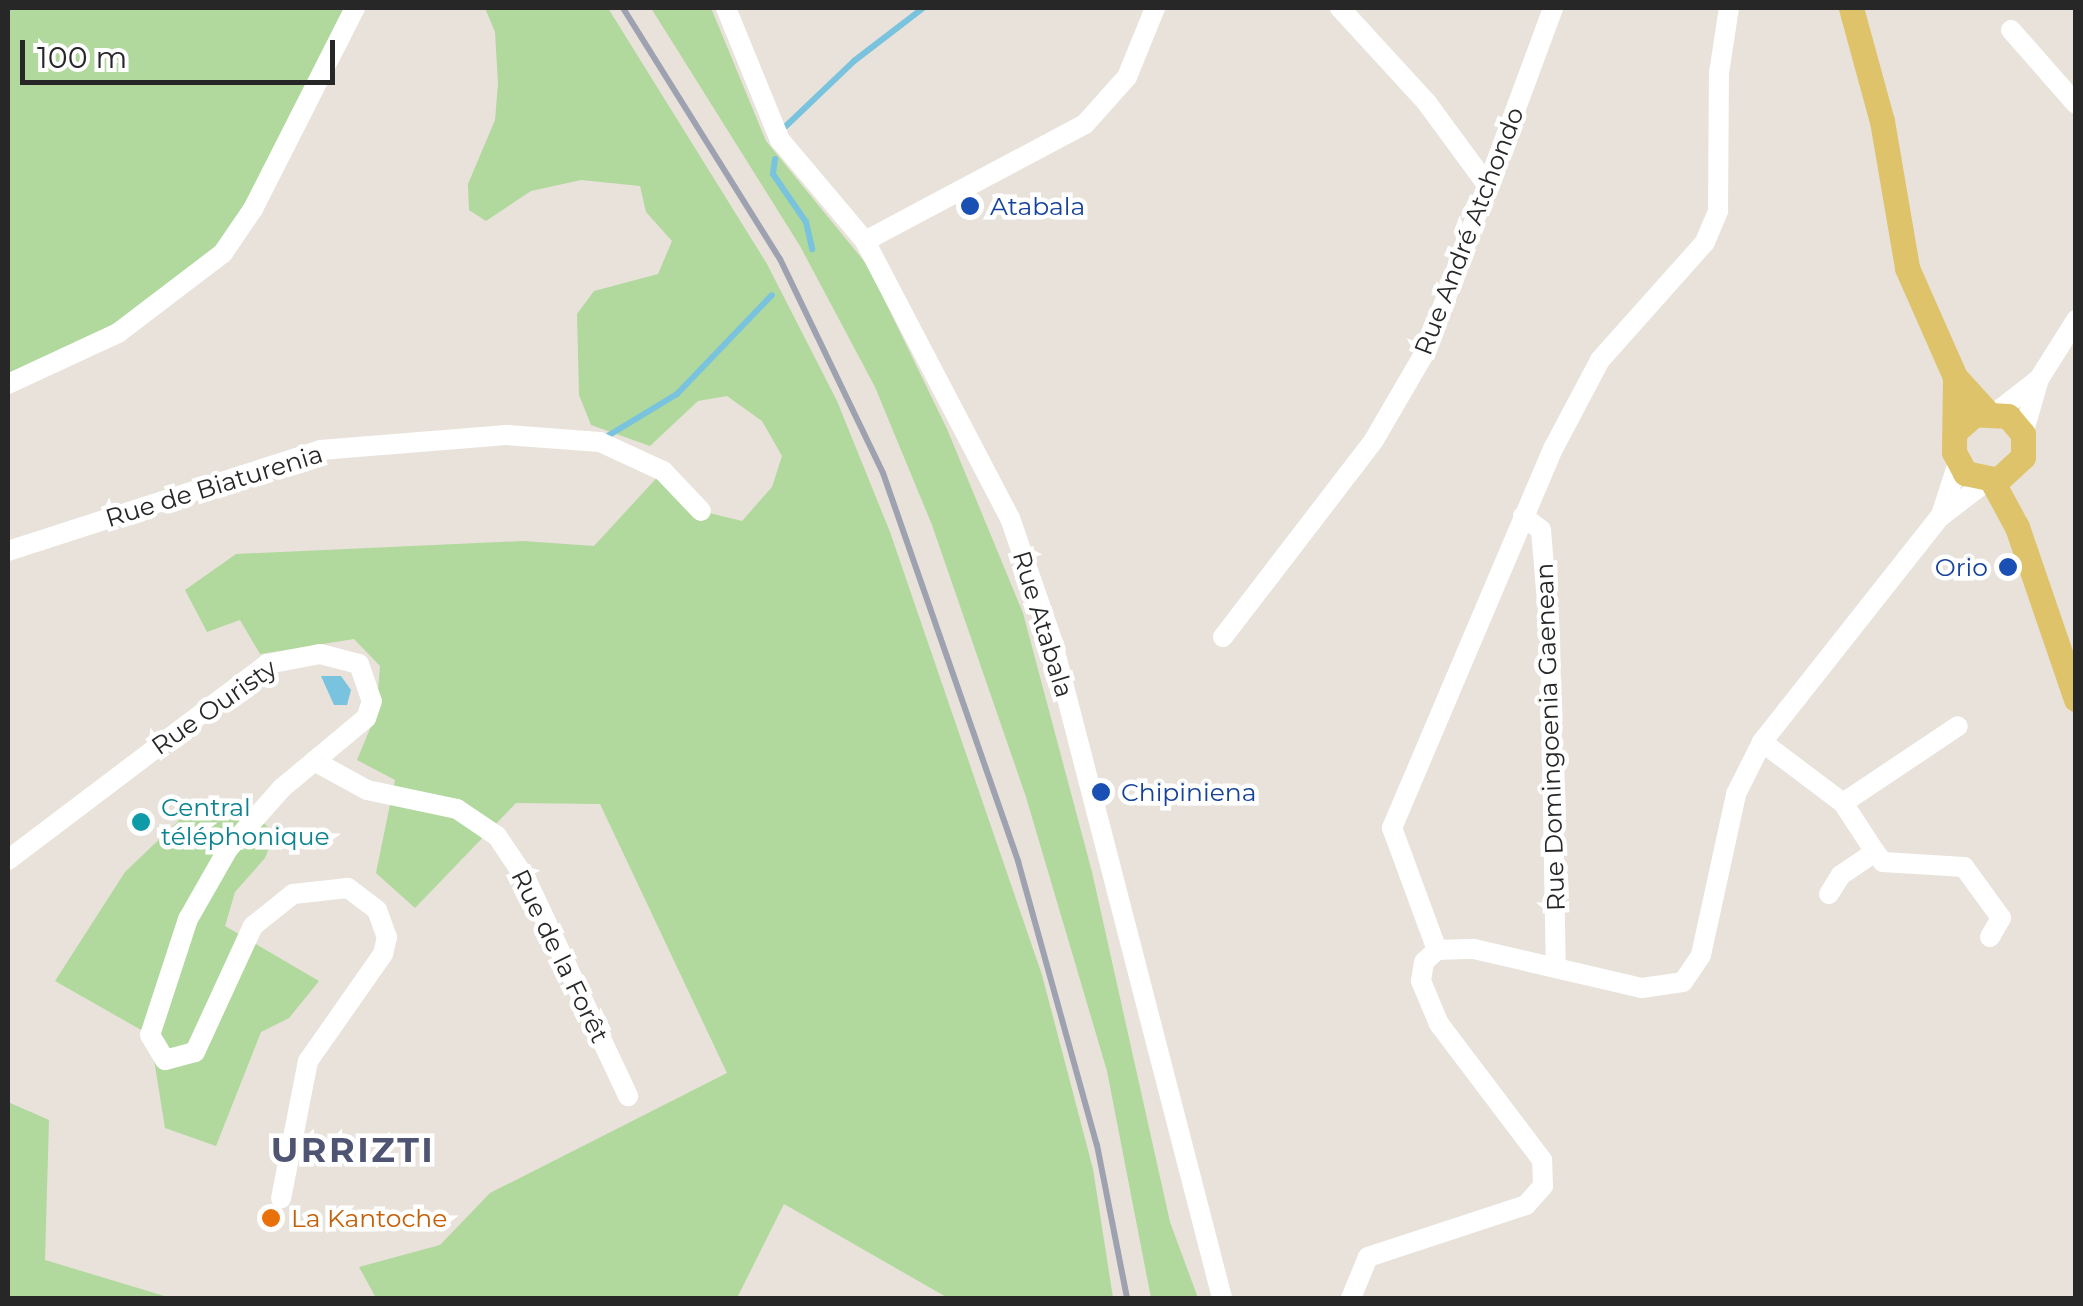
<!DOCTYPE html>
<meta charset="utf-8">
<style>
body{margin:0}
#map{position:relative;width:2083px;height:1306px;overflow:hidden;background:#e8e2da;font-family:Montserrat,sans-serif}
div>[style]{position:absolute}
.green>*{inset:0;background:#b1d89d}
.water>*{inset:0;background:#7ac3de}
.stream>*{height:6px;margin:-3px;padding:0 3px;transform-origin:3px;border-radius:3px;background:#7ac3de}
.minor>*{height:20px;margin:-10px;padding:0 10px;transform-origin:10px;border-radius:10px;background:#fff}
.major>*{height:25px;margin:-12.5px;padding:0 12.5px;transform-origin:12.5px;border-radius:12.5px;background:#dec36a}
.rail>*{height:6px;margin:-3px;padding:0 3px;transform-origin:3px;border-radius:3px;background:#9ea1af}
.dots>*{width:28px;height:28px;translate:-50% -50%;box-sizing:border-box;border:5px solid #fff;border-radius:50%}
span{translate:-50% -50%;white-space:nowrap;text-align:center;line-height:1.15;-webkit-text-stroke:9px #fff;paint-order:stroke}
.transit-label{font-size:25px;color:#164399}
.left{translate:0 -50%;text-align:left}
.right{translate:-100% -50%;text-align:right}
.street-label{font-size:25px;color:#272727}
.culture-label{font-size:25px;color:#0d838f}
.food-label{font-size:25px;color:#c56008}
.district-label{font-size:35px;color:#4e5472;font-weight:700;letter-spacing:2.5px}
.frame{position:absolute;inset:0;border:10px solid #272727;pointer-events:none}
.scale{position:absolute;left:20px;top:40px;width:315px;height:45px;box-sizing:border-box;border:5px solid #272727;border-top:0;padding-left:12px;font-size:30px;line-height:35px;white-space:nowrap;color:#272727;-webkit-text-stroke:8px #fff;paint-order:stroke}
</style>
<div id="map">
<div class="green">
<div style="clip-path:polygon(8px 8px,355px 8px,223px 253px,118px 333px,8px 384px)"></div>
<div style="clip-path:polygon(485px 8px,608px 8px,767px 264px,837px 401px,890px 532px,1042px 975px,1093px 1169px,1113px 1298px,948px 1298px,784px 1204px,737px 1298px,376px 1298px,359px 1267px,440px 1245px,490px 1193px,727px 1073px,600px 804px,516px 803px,415px 908px,376px 873px,395px 780px,357px 760px,376px 714px,380px 666px,354px 639px,260px 654px,240px 620px,207px 632px,185px 590px,236px 554px,523px 541px,594px 546px,663px 471px,701px 511px,742px 521px,772px 487px,782px 456px,762px 421px,727px 396px,698px 401px,650px 446px,591px 425px,579px 395px,577px 314px,594px 291px,658px 274px,672px 241px,646px 212px,640px 186px,581px 180px,531px 191px,486px 221px,469px 210px,468px 184px,495px 120px,498px 84px,495px 32px)"></div>
<div style="clip-path:polygon(651px 8px,711px 8px,766px 141px,868px 266px,947px 429px,1023px 613px,1092px 872px,1170px 1222px,1198px 1298px,1151px 1298px,1107px 1071px,1026px 797px,932px 525px,875px 387px,800px 246px)"></div>
<div style="clip-path:polygon(245px 805px,275px 834px,265px 858px,235px 892px,225px 926px,319px 981px,289px 1018px,261px 1032px,216px 1146px,165px 1128px,150px 1035px,55px 981px,125px 872px,192px 808px)"></div>
<div style="clip-path:polygon(8px 1102px,49px 1120px,45px 1260px,171px 1298px,8px 1298px)"></div>
</div>
<div class="water">
<div style="clip-path:polygon(321px 676px,341px 676px,351px 690px,347px 705px,334px 705px)"></div>
</div>
<div class="stream">
<div style="left:786px;top:126px;width:94px;rotate:-43.7deg"></div>
<div style="left:854px;top:61px;width:87px;rotate:-37.5deg"></div>
<div style="left:775px;top:159px;width:15px;rotate:98deg"></div>
<div style="left:773px;top:174px;width:58px;rotate:55.5deg"></div>
<div style="left:806px;top:222px;width:28px;rotate:77deg"></div>
<div style="left:606px;top:437px;width:83px;rotate:-31.2deg"></div>
<div style="left:677px;top:394px;width:137px;rotate:-46.2deg"></div>
</div>
<div class="minor">
<div style="left:726px;top:8px;width:143px;rotate:67.8deg"></div>
<div style="left:780px;top:140px;width:132px;rotate:49.9deg"></div>
<div style="left:865px;top:241px;width:313px;rotate:62.4deg"></div>
<div style="left:1010px;top:518px;width:129px;rotate:71deg"></div>
<div style="left:1052px;top:640px;width:680px;rotate:75.51deg"></div>
<div style="left:1340px;top:8px;width:129px;rotate:47.5deg"></div>
<div style="left:1427px;top:103px;width:103px;rotate:53.7deg"></div>
<div style="left:2011px;top:30px;width:98px;rotate:48.7deg"></div>
<div style="left:865px;top:241px;width:249px;rotate:-28deg"></div>
<div style="left:1085px;top:124px;width:63px;rotate:-48.2deg"></div>
<div style="left:1127px;top:77px;width:74px;rotate:-67.9deg"></div>
<div style="left:8px;top:384px;width:121px;rotate:-24.9deg"></div>
<div style="left:118px;top:333px;width:132px;rotate:-37.3deg"></div>
<div style="left:223px;top:253px;width:53px;rotate:-55.7deg"></div>
<div style="left:253px;top:209px;width:225px;rotate:-63.1deg"></div>
<div style="left:1998px;top:411px;width:52px;rotate:-38deg"></div>
<div style="left:2023px;top:434px;width:57px;rotate:-73.8deg"></div>
<div style="left:2039px;top:379px;width:70px;rotate:-57.9deg"></div>
<div style="left:1941px;top:515px;width:55px;rotate:-71.9deg"></div>
<div style="left:1523px;top:516px;width:23px;rotate:38deg"></div>
<div style="left:1541px;top:530px;width:107px;rotate:85.2deg"></div>
<div style="left:1550px;top:637px;width:331px;rotate:89deg"></div>
<div style="left:8px;top:551px;width:328px;rotate:-17.9deg"></div>
<div style="left:320px;top:450px;width:187px;rotate:-4.6deg"></div>
<div style="left:506px;top:435px;width:94px;rotate:4.3deg"></div>
<div style="left:600px;top:442px;width:69px;rotate:24.7deg"></div>
<div style="left:663px;top:471px;width:55px;rotate:46.5deg"></div>
<div style="left:1223px;top:637px;width:248px;rotate:-52.5deg"></div>
<div style="left:1374px;top:440px;width:105px;rotate:-59.8deg"></div>
<div style="left:1427px;top:349px;width:364px;rotate:-69.7deg"></div>
<div style="left:1762px;top:742px;width:101px;rotate:37deg"></div>
<div style="left:314px;top:761px;width:60px;rotate:28.7deg"></div>
<div style="left:367px;top:790px;width:92px;rotate:11.9deg"></div>
<div style="left:457px;top:809px;width:48px;rotate:34deg"></div>
<div style="left:497px;top:836px;width:52px;rotate:56deg"></div>
<div style="left:526px;top:879px;width:240px;rotate:64.8deg"></div>
<div style="left:1875px;top:852px;width:59px;rotate:-123.1deg"></div>
<div style="left:1843px;top:803px;width:138px;rotate:-33.8deg"></div>
<div style="left:8px;top:860px;width:325px;rotate:-37.1deg"></div>
<div style="left:267px;top:664px;width:54px;rotate:-10.7deg"></div>
<div style="left:320px;top:654px;width:40px;rotate:14.4deg"></div>
<div style="left:359px;top:664px;width:39px;rotate:71deg"></div>
<div style="left:372px;top:701px;width:18px;rotate:109deg"></div>
<div style="left:366px;top:718px;width:109px;rotate:140.2deg"></div>
<div style="left:282px;top:788px;width:81px;rotate:131.5deg"></div>
<div style="left:228px;top:849px;width:81px;rotate:119.7deg"></div>
<div style="left:188px;top:919px;width:122px;rotate:108.1deg"></div>
<div style="left:150px;top:1035px;width:29px;rotate:59deg"></div>
<div style="left:165px;top:1060px;width:31px;rotate:-15deg"></div>
<div style="left:195px;top:1052px;width:139px;rotate:-65.3deg"></div>
<div style="left:253px;top:926px;width:51px;rotate:-38.7deg"></div>
<div style="left:293px;top:894px;width:55px;rotate:-6.2deg"></div>
<div style="left:348px;top:888px;width:36px;rotate:37deg"></div>
<div style="left:377px;top:910px;width:29px;rotate:70deg"></div>
<div style="left:387px;top:937px;width:17px;rotate:103deg"></div>
<div style="left:383px;top:954px;width:131px;rotate:125deg"></div>
<div style="left:308px;top:1061px;width:140px;rotate:101.1deg"></div>
<div style="left:1829px;top:894px;width:22px;rotate:-58deg"></div>
<div style="left:1841px;top:875px;width:41px;rotate:-34.1deg"></div>
<div style="left:1875px;top:852px;width:13px;rotate:51deg"></div>
<div style="left:1883px;top:862px;width:81px;rotate:3.5deg"></div>
<div style="left:1964px;top:867px;width:63px;rotate:54deg"></div>
<div style="left:2001px;top:918px;width:22px;rotate:120deg"></div>
<div style="left:1437px;top:950px;width:130px;rotate:-110.2deg"></div>
<div style="left:1392px;top:828px;width:414px;rotate:-67deg"></div>
<div style="left:1554px;top:447px;width:98px;rotate:-62.1deg"></div>
<div style="left:1600px;top:360px;width:158px;rotate:-48.3deg"></div>
<div style="left:1705px;top:242px;width:34px;rotate:-67deg"></div>
<div style="left:1718px;top:211px;width:138px;rotate:-89.6deg"></div>
<div style="left:1719px;top:73px;width:66px;rotate:-81.3deg"></div>
<div style="left:1351px;top:1298px;width:44px;rotate:-67.5deg"></div>
<div style="left:1368px;top:1257px;width:166px;rotate:-18.2deg"></div>
<div style="left:1526px;top:1205px;width:25px;rotate:-48deg"></div>
<div style="left:1543px;top:1186px;width:26px;rotate:-92deg"></div>
<div style="left:1542px;top:1160px;width:171px;rotate:-127.1deg"></div>
<div style="left:1439px;top:1024px;width:47px;rotate:-112.7deg"></div>
<div style="left:1421px;top:981px;width:19px;rotate:-81deg"></div>
<div style="left:1424px;top:962px;width:18px;rotate:-43deg"></div>
<div style="left:1437px;top:950px;width:37px;rotate:-2deg"></div>
<div style="left:1474px;top:949px;width:172px;rotate:13.1deg"></div>
<div style="left:1642px;top:988px;width:41px;rotate:-8.3deg"></div>
<div style="left:1683px;top:982px;width:32px;rotate:-56deg"></div>
<div style="left:1701px;top:955px;width:165px;rotate:-77.7deg"></div>
<div style="left:1736px;top:794px;width:58px;rotate:-63.4deg"></div>
<div style="left:1762px;top:742px;width:287px;rotate:-51.7deg"></div>
<div style="left:1940px;top:517px;width:59px;rotate:-37.5deg"></div>
</div>
<div class="major">
<div style="left:1851px;top:8px;width:117px;rotate:74.7deg"></div>
<div style="left:1882px;top:121px;width:149px;rotate:80.3deg"></div>
<div style="left:1907px;top:268px;width:119px;rotate:66.2deg"></div>
<div style="left:1955px;top:377px;width:46px;rotate:47.6deg"></div>
<div style="left:1955px;top:377px;width:75px;rotate:90.8deg"></div>
<div style="left:1954px;top:452px;width:24px;rotate:62deg"></div>
<div style="left:1965px;top:473px;width:34px;rotate:12deg"></div>
<div style="left:1998px;top:480px;width:34px;rotate:-43deg"></div>
<div style="left:2023px;top:457px;width:23px;rotate:-90deg"></div>
<div style="left:2023px;top:434px;width:23px;rotate:-130deg"></div>
<div style="left:2008px;top:416px;width:33px;rotate:-177deg"></div>
<div style="left:1975px;top:414px;width:23px;rotate:139deg"></div>
<div style="left:1992px;top:481px;width:52px;rotate:61.5deg"></div>
<div style="left:2017px;top:527px;width:182px;rotate:71.1deg"></div>
</div>
<div class="rail">
<div style="left:623px;top:8px;width:296px;rotate:58deg"></div>
<div style="left:780px;top:259px;width:237px;rotate:64.3deg"></div>
<div style="left:883px;top:473px;width:411px;rotate:70.8deg"></div>
<div style="left:1018px;top:861px;width:295px;rotate:74.5deg"></div>
<div style="left:1097px;top:1145px;width:156px;rotate:78.9deg"></div>
</div>
<div class="dots">
<div style="left:970px;top:206px;background:#1a4fb4"></div>
<div style="left:2008px;top:567px;background:#1a4fb4"></div>
<div style="left:1101px;top:792px;background:#1a4fb4"></div>
<div style="left:141px;top:822px;background:#0f9aa8"></div>
<div style="left:271px;top:1218px;background:#e8710a"></div>
</div>
<div class="transit-label">
<span class="left" style="left:990px;top:206px">Atabala</span>
<span class="right" style="left:1988px;top:567px">Orio</span>
<span class="left" style="left:1121px;top:792px">Chipiniena</span>
</div>
<div class="street-label">
<span style="left:1469px;top:231px;rotate:-69deg">Rue André Atchondo</span>
<span style="left:214px;top:486px;rotate:-17deg">Rue de Biaturenia</span>
<span style="left:1043px;top:624px;rotate:73deg">Rue Atabala</span>
<span style="left:214px;top:707px;rotate:-35deg">Rue Ouristy</span>
<span style="left:1550px;top:737px;rotate:-92deg">Rue Domingoenia Gaenean</span>
<span style="left:560px;top:956px;rotate:64deg">Rue de la Forêt</span>
</div>
<div class="culture-label">
<span class="left" style="left:161px;top:822px">Central<br>téléphonique</span>
</div>
<div class="food-label">
<span class="left" style="left:291px;top:1218px">La Kantoche</span>
</div>
<div class="district-label">
<span style="left:353px;top:1150px">URRIZTI</span>
</div>
<div class="frame"></div>
<div class="scale">100 m</div>
</div>
